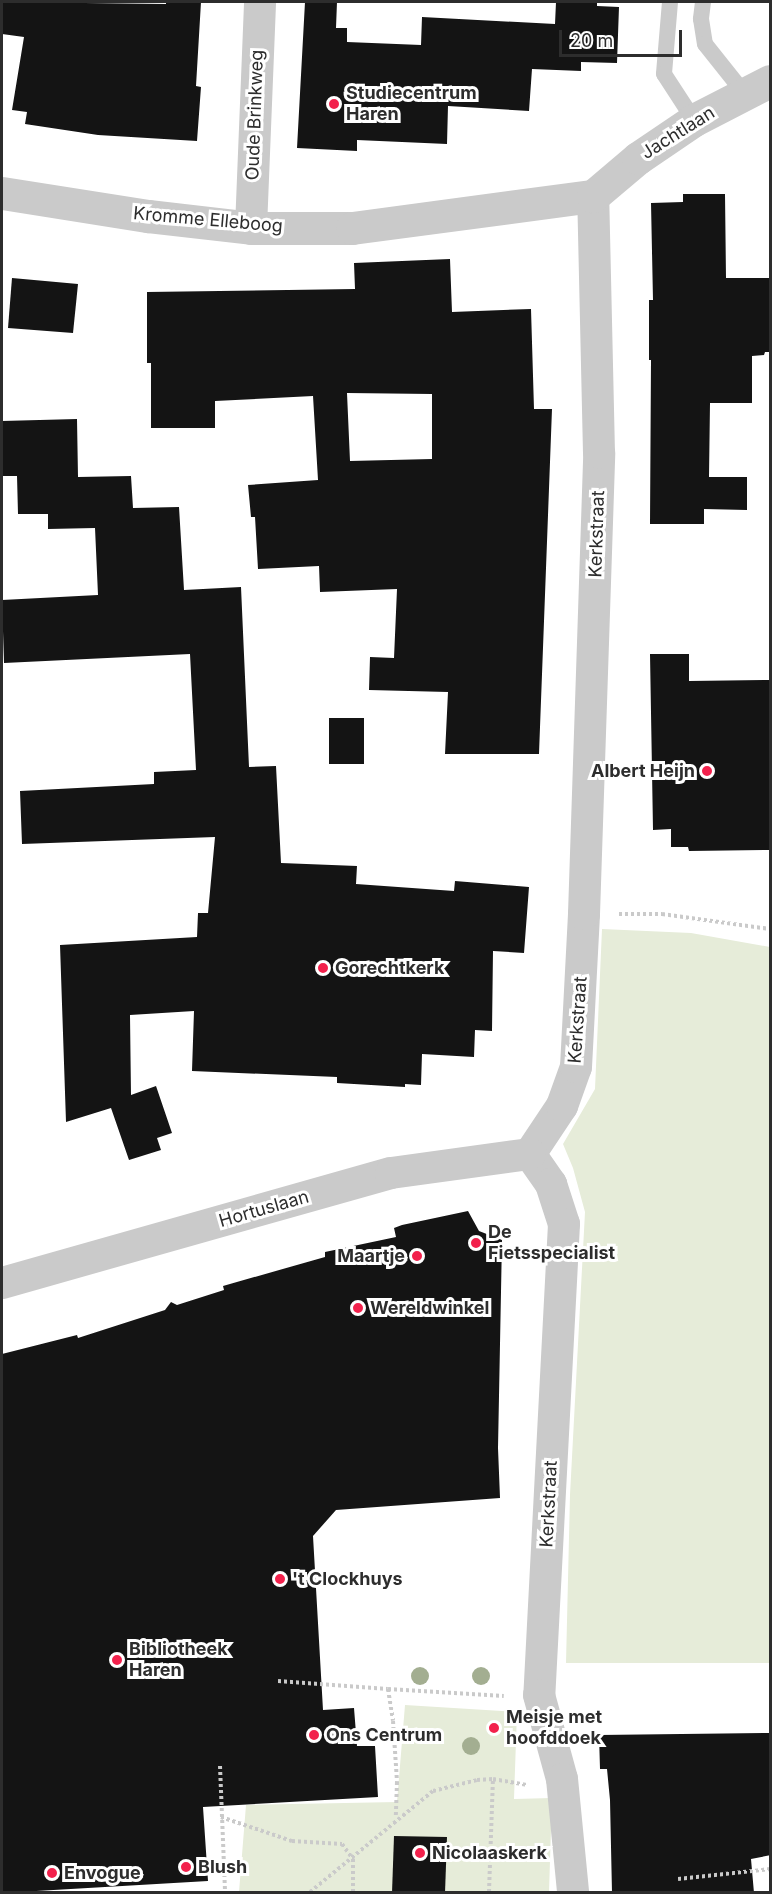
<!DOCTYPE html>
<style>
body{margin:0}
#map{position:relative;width:772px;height:1894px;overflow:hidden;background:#fff;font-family:Inter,sans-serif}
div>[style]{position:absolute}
.green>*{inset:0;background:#e6ecd9}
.building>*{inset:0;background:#141414}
.path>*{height:4px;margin-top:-2px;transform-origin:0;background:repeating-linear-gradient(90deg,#cacaca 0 3px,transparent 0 6px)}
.service>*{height:16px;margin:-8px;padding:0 8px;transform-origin:8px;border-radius:8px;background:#cacaca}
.minor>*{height:32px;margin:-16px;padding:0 16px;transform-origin:16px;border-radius:16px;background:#cacaca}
.tertiary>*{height:33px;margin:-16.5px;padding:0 16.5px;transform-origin:16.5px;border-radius:16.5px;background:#cacaca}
.trees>*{width:18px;height:18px;margin:-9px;border-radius:50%;background:#a3ae91}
.dots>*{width:16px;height:16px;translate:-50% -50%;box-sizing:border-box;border:3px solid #fff;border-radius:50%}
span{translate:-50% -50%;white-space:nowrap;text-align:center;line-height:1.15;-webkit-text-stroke:6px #fff;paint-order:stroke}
.poi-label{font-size:18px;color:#2d2d2d;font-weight:700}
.left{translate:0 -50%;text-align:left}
.right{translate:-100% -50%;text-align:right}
.street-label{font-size:18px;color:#2d2d2d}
.frame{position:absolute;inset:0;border:3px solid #2d2d2d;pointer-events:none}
.scale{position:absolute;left:559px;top:30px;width:123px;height:27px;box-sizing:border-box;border:3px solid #2d2d2d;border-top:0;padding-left:8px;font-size:18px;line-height:21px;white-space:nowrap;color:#2d2d2d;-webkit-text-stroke:4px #fff;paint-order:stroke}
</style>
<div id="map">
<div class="green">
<div style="clip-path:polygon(602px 929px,691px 933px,770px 947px,770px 1663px,566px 1663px,570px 1495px,585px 1212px,573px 1168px,563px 1144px,595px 1089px)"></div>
<div style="clip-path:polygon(405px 1705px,517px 1712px,514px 1799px,552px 1798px,549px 1892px,239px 1892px,246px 1805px,397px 1802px)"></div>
</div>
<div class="building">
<div style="clip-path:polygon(2px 2px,166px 4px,166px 2px,201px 2px,196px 86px,201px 87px,197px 141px,98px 135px,25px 124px,27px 112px,12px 110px,24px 37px,2px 34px)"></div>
<div style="clip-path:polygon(305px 2px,337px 2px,336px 28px,347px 28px,347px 42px,421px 45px,422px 17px,555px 24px,556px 2px,597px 2px,597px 6px,619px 7px,617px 63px,581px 62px,581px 71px,532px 69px,529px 111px,448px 106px,447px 144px,357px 140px,357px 151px,297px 148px)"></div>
<div style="clip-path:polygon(683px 194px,725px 194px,726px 278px,771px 278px,771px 352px,765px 352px,764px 355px,752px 356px,752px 403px,710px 403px,709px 477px,747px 477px,747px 510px,704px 509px,704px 524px,650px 524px,651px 360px,649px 360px,649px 300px,653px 300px,651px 203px,683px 202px)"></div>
<div style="clip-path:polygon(evenodd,450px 259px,452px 312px,531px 309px,534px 409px,552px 409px,539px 754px,445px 754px,448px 692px,369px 690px,370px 657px,394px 658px,397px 589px,320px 592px,319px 566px,258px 569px,255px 517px,251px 517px,248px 485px,318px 480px,313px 396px,215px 401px,215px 428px,151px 428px,151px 363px,147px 363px,147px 292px,355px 289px,354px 263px,450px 259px,347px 393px,432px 394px,432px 459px,350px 461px,347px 393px)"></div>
<div style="clip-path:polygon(12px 278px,78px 284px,73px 333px,8px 328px)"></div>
<div style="clip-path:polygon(77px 419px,78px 477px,131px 476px,133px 508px,179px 507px,184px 590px,241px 587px,249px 767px,276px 766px,281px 863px,357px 866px,356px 884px,454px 891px,455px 881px,529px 887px,524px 953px,493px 951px,492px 1031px,475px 1030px,474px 1057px,422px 1054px,421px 1085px,405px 1084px,405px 1087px,337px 1083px,337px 1077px,192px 1071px,194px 1011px,130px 1015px,131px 1095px,156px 1086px,172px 1133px,157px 1138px,161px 1150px,129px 1160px,111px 1108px,66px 1122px,60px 945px,197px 937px,198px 913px,208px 913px,215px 837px,22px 844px,20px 791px,154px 784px,154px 772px,196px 770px,190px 654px,4px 663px,2px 600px,98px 595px,95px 528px,48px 529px,48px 514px,18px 514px,17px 476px,2px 476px,2px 421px)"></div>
<div style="clip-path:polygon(650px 654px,689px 654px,689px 681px,771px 680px,771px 850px,689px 851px,688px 847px,671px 847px,671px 829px,653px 830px)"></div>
<div style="clip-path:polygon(329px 718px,364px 718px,364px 764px,329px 764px)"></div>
<div style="clip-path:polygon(468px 1211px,479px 1231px,502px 1240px,498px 1448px,500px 1498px,336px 1510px,313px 1536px,323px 1710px,354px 1708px,357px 1746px,375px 1746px,378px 1797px,203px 1807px,208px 1881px,2px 1893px,2px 1354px,77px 1335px,78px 1338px,165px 1310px,171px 1302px,177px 1305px,224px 1290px,223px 1286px,325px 1257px,325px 1252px,396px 1237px,394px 1228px,402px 1225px)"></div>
<div style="clip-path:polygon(771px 1733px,771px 1855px,751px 1859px,754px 1893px,612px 1893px,610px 1800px,607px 1769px,600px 1769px,599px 1735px)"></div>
<div style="clip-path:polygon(394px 1836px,447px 1837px,445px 1893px,392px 1893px)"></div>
</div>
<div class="path">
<div style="left:619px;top:914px;width:43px"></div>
<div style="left:662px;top:914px;width:109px;rotate:7.9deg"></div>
<div style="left:278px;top:1681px;width:110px;rotate:4.2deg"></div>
<div style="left:388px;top:1689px;width:32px;rotate:81deg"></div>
<div style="left:393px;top:1721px;width:61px;rotate:86.2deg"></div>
<div style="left:397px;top:1782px;width:36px;rotate:92deg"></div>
<div style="left:388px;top:1689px;width:116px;rotate:3.5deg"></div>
<div style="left:220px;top:1766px;width:126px;rotate:87.7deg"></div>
<div style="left:221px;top:1817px;width:75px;rotate:18.7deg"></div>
<div style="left:292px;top:1841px;width:50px;rotate:3.4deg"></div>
<div style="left:342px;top:1844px;width:19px;rotate:54deg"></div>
<div style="left:353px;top:1859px;width:33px;rotate:90deg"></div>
<div style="left:678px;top:1879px;width:93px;rotate:-6.2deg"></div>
<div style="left:310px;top:1892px;width:159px;rotate:-39.4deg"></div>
<div style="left:433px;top:1791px;width:45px;rotate:-14deg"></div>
<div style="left:477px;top:1780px;width:16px;rotate:-4deg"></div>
<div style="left:493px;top:1779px;width:34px;rotate:10deg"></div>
<div style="left:489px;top:1892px;width:113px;rotate:-88deg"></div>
</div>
<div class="service">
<div style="left:670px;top:2px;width:72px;rotate:94.8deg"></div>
<div style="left:664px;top:74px;width:55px;rotate:56.9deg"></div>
<div style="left:703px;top:2px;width:17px;rotate:97deg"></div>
<div style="left:701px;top:19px;width:25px;rotate:81deg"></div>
<div style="left:705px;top:44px;width:63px;rotate:51.5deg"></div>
</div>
<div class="minor">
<div style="left:251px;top:228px;width:226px;rotate:-87.7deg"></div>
<div style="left:530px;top:1154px;width:58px;rotate:-56.3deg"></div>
<div style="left:562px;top:1106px;width:41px;rotate:-70.3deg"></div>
<div style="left:576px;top:1067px;width:153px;rotate:-87deg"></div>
<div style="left:584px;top:914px;width:461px;rotate:-88.1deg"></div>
<div style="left:599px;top:453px;width:257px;rotate:-91.3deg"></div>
<div style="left:530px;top:1154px;width:37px;rotate:55deg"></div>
<div style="left:551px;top:1184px;width:42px;rotate:72deg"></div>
<div style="left:564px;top:1224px;width:472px;rotate:93deg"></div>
<div style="left:539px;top:1695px;width:87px;rotate:74.7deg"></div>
<div style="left:562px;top:1779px;width:114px;rotate:84.4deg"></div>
<div style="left:2px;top:1283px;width:404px;rotate:-15.8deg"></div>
<div style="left:391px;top:1173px;width:140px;rotate:-7.8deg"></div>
</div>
<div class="tertiary">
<div style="left:2px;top:193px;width:148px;rotate:9deg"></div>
<div style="left:148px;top:216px;width:104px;rotate:6.6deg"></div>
<div style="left:251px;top:228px;width:101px"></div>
<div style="left:352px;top:228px;width:243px;rotate:-7.6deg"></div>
<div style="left:593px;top:196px;width:59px;rotate:-40.2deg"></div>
<div style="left:638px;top:158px;width:68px;rotate:-34.2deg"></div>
<div style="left:694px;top:120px;width:85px;rotate:-27.2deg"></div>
</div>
<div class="trees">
<div style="left:420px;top:1676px"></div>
<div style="left:481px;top:1676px"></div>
<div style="left:471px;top:1746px"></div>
</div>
<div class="dots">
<div style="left:334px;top:104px;background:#f2214c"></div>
<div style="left:707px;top:771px;background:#f2214c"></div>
<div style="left:323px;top:968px;background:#f2214c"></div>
<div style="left:476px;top:1243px;background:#f2214c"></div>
<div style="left:417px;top:1256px;background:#f2214c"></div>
<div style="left:358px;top:1308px;background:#f2214c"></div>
<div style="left:280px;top:1579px;background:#f2214c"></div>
<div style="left:117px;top:1660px;background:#f2214c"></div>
<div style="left:494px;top:1728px;background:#f2214c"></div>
<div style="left:314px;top:1735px;background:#f2214c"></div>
<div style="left:420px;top:1853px;background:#f2214c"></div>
<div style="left:186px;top:1867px;background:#f2214c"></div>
<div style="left:52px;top:1873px;background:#f2214c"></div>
</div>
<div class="poi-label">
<span class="left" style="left:346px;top:104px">Studiecentrum<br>Haren</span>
<span class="right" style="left:695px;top:771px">Albert Heijn</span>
<span class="left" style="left:335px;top:968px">Gorechtkerk</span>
<span class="left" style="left:488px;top:1243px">De<br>Fietsspecialist</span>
<span class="right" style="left:405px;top:1256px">Maartje</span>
<span class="left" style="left:370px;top:1308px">Wereldwinkel</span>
<span class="left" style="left:292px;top:1579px">'t Clockhuys</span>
<span class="left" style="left:129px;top:1660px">Bibliotheek<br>Haren</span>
<span class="left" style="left:506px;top:1728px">Meisje met<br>hoofddoek</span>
<span class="left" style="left:326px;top:1735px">Ons Centrum</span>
<span class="left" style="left:432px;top:1853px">Nicolaaskerk</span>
<span class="left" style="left:198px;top:1867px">Blush</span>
<span class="left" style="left:64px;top:1873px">Envogue</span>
</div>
<div class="street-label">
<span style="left:255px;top:115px;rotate:-88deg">Oude Brinkweg</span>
<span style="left:678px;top:133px;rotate:-32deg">Jachtlaan</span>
<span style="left:208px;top:220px;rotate:5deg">Kromme Elleboog</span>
<span style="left:597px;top:534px;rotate:-88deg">Kerkstraat</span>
<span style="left:578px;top:1020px;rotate:-86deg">Kerkstraat</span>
<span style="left:264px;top:1209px;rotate:-16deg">Hortuslaan</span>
<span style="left:549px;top:1504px;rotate:-87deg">Kerkstraat</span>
</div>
<div class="frame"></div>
<div class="scale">20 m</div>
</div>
